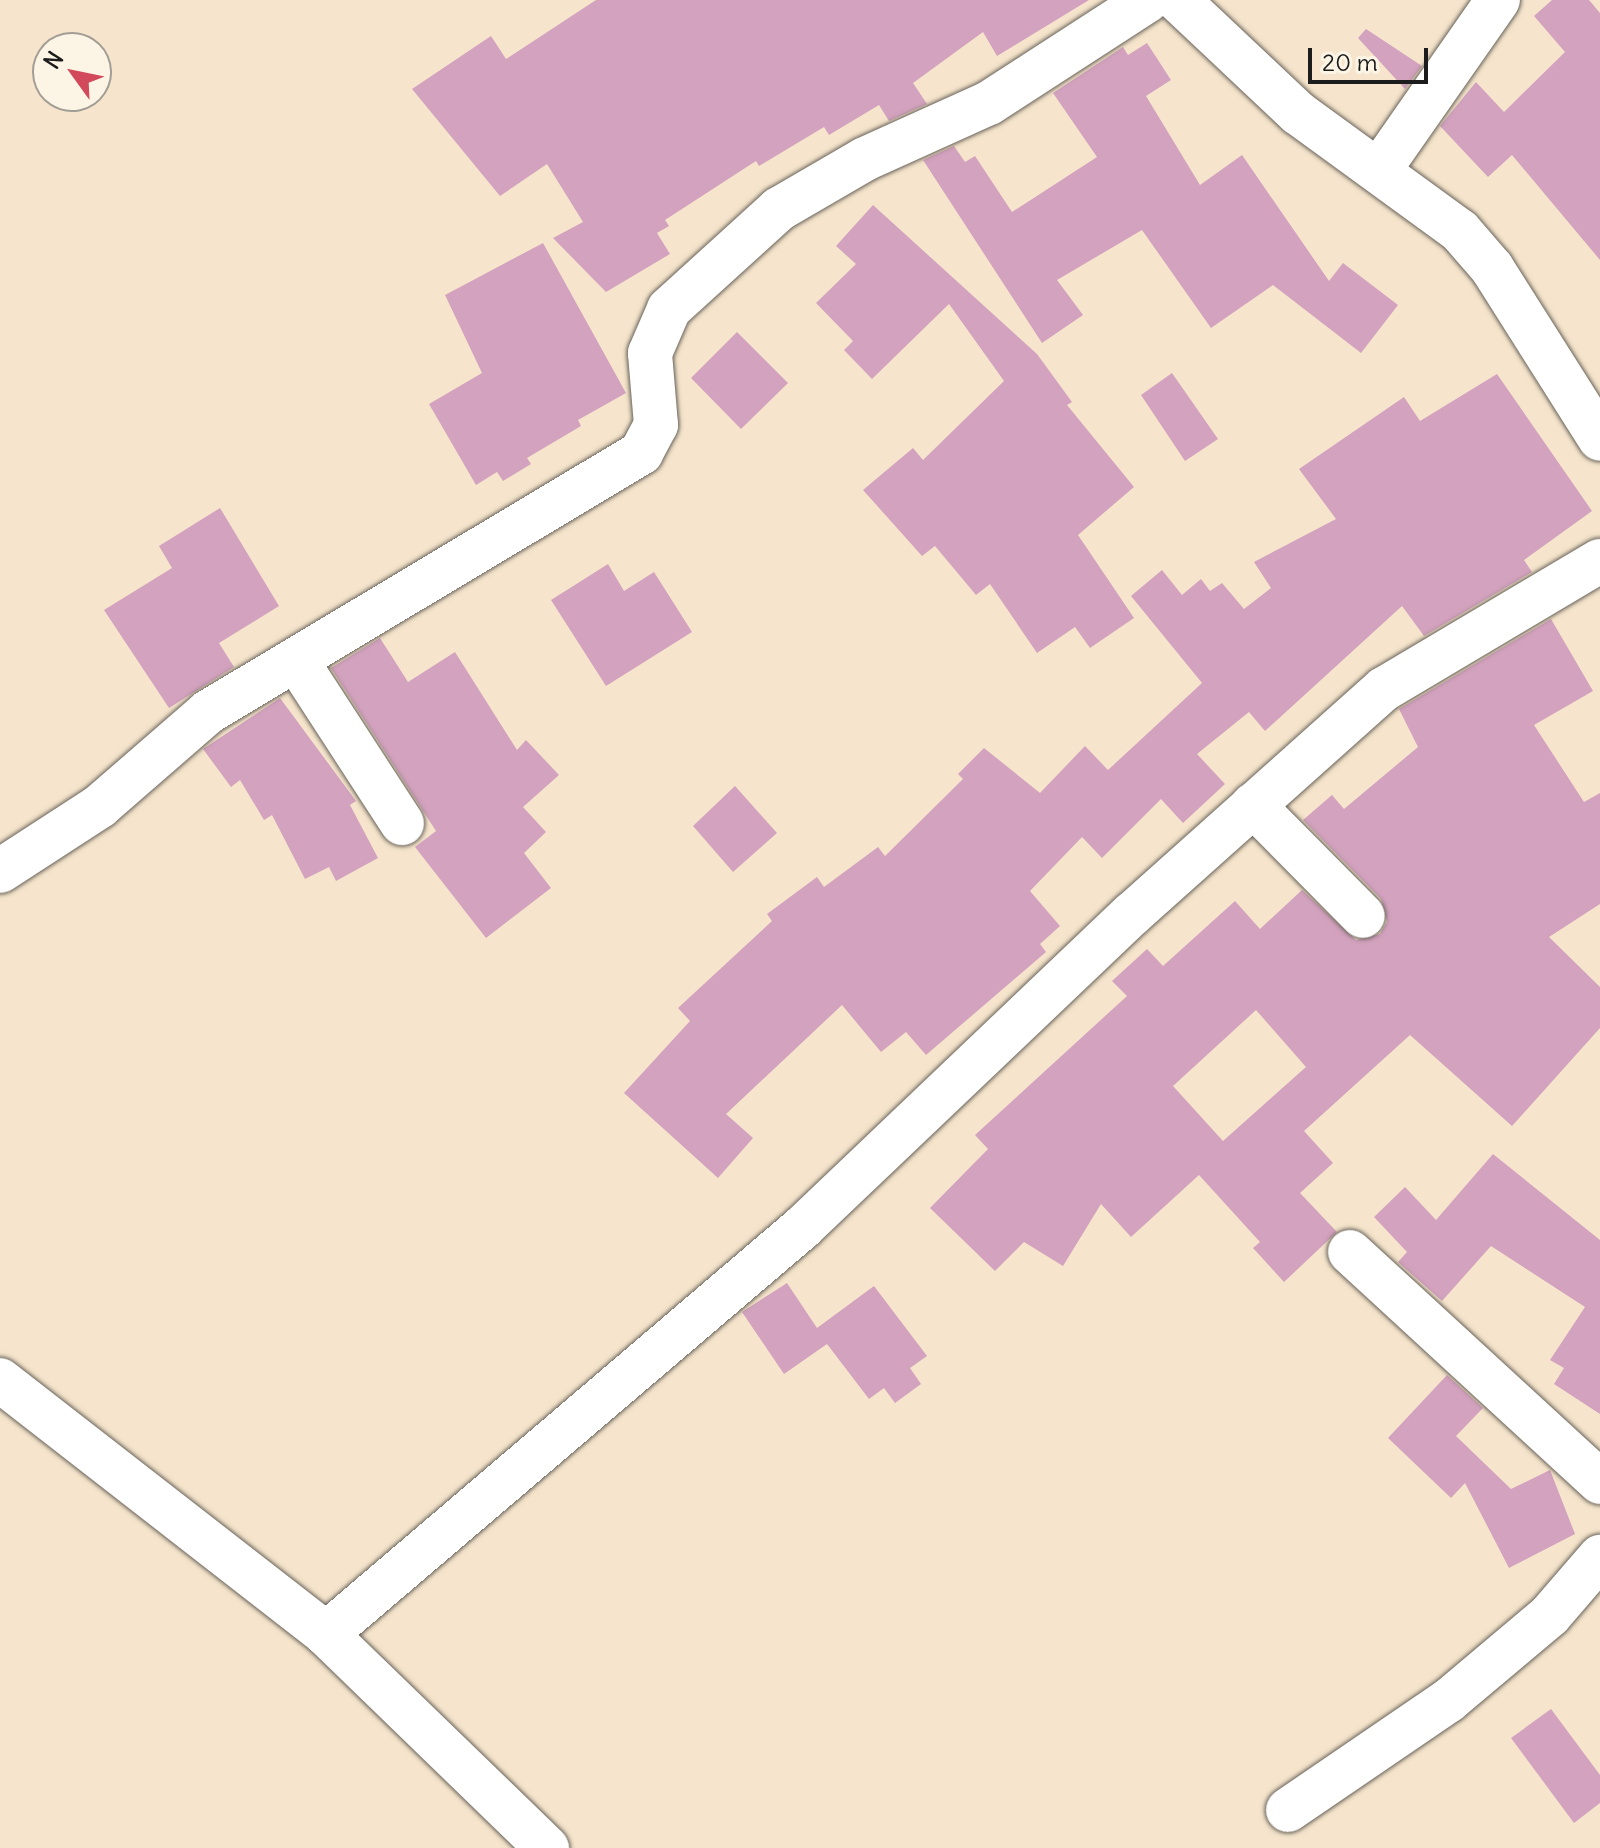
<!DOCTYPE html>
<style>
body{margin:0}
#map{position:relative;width:1600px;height:1848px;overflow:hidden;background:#f6e5cc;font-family:Delius,sans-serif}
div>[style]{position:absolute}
.building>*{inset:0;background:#d3a2be}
.roads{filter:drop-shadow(0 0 2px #68625a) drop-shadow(0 0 2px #68625a)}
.street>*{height:44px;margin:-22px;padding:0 22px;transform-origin:22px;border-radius:22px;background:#fff}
span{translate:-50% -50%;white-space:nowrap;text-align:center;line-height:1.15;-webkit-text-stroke:7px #fcf5e5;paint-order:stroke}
.north{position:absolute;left:32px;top:32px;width:80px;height:80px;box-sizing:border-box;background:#fcf5e5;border:2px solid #a29e95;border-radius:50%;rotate:303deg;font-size:22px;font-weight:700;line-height:32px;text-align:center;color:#1c1c1c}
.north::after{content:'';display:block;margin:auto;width:28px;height:36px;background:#d1495b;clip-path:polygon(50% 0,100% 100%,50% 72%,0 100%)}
.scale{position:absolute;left:1308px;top:48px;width:120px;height:36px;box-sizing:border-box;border:4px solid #1c1c1c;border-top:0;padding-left:10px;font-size:24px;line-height:28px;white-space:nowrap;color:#1c1c1c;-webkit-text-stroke:6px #fcf5e5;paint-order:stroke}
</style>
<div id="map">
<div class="building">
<div style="clip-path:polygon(596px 0,1089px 0,997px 56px,983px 32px,913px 83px,927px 104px,889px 121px,879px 105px,829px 135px,824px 127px,759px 166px,756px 161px,665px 220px,669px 226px,657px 233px,670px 254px,606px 292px,553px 238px,583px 222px,547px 164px,500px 196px,412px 89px,491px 36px,506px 59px)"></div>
<div style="clip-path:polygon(1552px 0,1589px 0,1600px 13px,1600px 260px,1512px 155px,1488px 177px,1440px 126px,1476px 82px,1504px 112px,1565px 52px,1534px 16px)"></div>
<div style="clip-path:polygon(1366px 29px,1422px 66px,1405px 89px,1358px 38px)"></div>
<div style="clip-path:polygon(1147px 43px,1171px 80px,1146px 96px,1200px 185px,1242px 155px,1329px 281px,1343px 263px,1398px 305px,1361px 353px,1273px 285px,1211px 328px,1142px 230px,1057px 280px,1083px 315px,1042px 343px,923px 160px,954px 146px,965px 162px,975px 156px,1012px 212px,1097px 157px,1053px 93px,1123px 47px,1128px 55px)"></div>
<div style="clip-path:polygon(873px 205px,1037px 354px,1072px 402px,1067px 405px,1134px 487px,1078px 535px,1134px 618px,1090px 648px,1075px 627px,1037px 653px,990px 584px,976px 595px,935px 546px,922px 556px,863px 490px,913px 448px,923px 460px,1004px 381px,949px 304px,872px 379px,844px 350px,853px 341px,816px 303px,856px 264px,836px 246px)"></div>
<div style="clip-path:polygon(543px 243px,626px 393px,578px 420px,581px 426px,527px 458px,531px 464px,503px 481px,497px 472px,476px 485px,429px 404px,482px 373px,445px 295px)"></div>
<div style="clip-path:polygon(737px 332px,788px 383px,741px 429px,691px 378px)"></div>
<div style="clip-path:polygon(1172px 373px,1218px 439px,1185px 461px,1141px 395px)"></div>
<div style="clip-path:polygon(1497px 374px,1592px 511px,1524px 560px,1532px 572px,1424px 636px,1402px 606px,1265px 731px,1249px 712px,1197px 754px,1225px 784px,1183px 823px,1161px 799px,1102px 858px,1082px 837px,1030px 891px,1060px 926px,1040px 944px,1046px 952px,926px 1055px,906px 1032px,881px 1052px,842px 1005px,726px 1114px,753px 1138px,718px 1178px,624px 1093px,690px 1021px,678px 1008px,772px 921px,767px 914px,817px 877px,824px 887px,878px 847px,885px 856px,963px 779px,958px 774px,984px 748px,1040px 793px,1085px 746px,1108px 770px,1202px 683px,1131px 596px,1162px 570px,1182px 595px,1201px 579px,1210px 591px,1222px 583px,1244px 609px,1271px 588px,1254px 562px,1336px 519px,1299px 469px,1404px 397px,1420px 421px)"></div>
<div style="clip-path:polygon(220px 508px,279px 606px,219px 643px,234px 667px,169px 708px,104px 610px,172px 568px,159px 546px)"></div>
<div style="clip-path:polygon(608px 564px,624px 591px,654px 572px,692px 632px,606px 686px,551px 600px)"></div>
<div style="clip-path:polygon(evenodd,1551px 619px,1593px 691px,1534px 725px,1584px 802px,1600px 793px,1600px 904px,1549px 937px,1600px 987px,1600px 1028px,1512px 1126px,1410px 1035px,1304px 1131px,1333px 1163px,1300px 1193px,1337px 1232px,1284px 1282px,1253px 1248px,1260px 1242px,1199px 1175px,1131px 1237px,1101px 1204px,1063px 1266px,1024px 1242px,995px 1271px,930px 1208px,988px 1149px,975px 1135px,1127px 996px,1112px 981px,1147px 949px,1163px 966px,1235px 901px,1260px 929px,1302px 890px,1356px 940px,1380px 934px,1387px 922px,1381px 899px,1303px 820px,1332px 795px,1344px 809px,1418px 747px,1399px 709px,1551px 619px,1256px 1010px,1306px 1067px,1223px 1141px,1173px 1086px,1256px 1010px)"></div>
<div style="clip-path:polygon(380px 638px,408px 682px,455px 652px,517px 750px,526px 740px,559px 775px,523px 807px,546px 832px,524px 853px,551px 888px,486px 938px,415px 847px,436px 831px,331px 668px)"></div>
<div style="clip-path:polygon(280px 698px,356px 801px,350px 805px,378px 858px,336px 881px,329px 867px,305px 879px,272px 815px,264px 820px,240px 780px,231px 787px,203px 749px)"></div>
<div style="clip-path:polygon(735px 786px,777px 833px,733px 872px,693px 826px)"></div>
<div style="clip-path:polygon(1493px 1154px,1600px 1240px,1600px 1414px,1554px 1384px,1564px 1368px,1550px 1360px,1585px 1307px,1491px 1246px,1442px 1301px,1398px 1262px,1407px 1252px,1374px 1217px,1405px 1187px,1436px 1220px)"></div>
<div style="clip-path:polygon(787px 1283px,817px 1328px,874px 1286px,927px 1356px,910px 1368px,921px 1384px,895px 1403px,884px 1388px,869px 1399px,827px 1344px,784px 1374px,742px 1312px)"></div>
<div style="clip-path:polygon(1447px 1375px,1483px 1408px,1456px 1436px,1511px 1489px,1550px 1470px,1575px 1534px,1509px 1568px,1465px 1483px,1451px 1498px,1388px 1438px)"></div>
<div style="clip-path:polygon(1551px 1709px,1600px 1775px,1600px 1803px,1574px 1823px,1511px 1738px)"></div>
</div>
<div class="roads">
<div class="street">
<div style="left:1178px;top:0;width:165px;rotate:43.3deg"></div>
<div style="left:1298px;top:113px;width:200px;rotate:36.1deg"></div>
<div style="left:1460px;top:231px;width:49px;rotate:49.1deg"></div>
<div style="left:1492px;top:268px;width:202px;rotate:57.7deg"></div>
<div style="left:1380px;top:169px;width:206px;rotate:-55.1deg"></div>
<div style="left:298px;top:663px;width:191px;rotate:57deg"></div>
<div style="left:1253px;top:805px;width:156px;rotate:45.3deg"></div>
<div style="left:0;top:871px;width:119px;rotate:-33deg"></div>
<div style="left:100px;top:806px;width:143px;rotate:-41deg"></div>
<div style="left:208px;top:712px;width:505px;rotate:-30.89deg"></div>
<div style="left:641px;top:453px;width:32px;rotate:-62deg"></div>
<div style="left:656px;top:425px;width:72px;rotate:-94.8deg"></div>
<div style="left:650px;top:353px;width:48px;rotate:-66.6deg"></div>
<div style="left:669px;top:309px;width:149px;rotate:-42.3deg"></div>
<div style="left:779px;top:209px;width:99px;rotate:-30.2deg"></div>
<div style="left:865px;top:159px;width:136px;rotate:-24.3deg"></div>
<div style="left:989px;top:103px;width:189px;rotate:-32.9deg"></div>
<div style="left:1350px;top:1252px;width:340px;rotate:42.6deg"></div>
<div style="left:0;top:1380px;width:413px;rotate:37.9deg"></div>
<div style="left:326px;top:1634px;width:308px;rotate:44.1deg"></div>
<div style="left:326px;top:1634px;width:627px;rotate:-40.47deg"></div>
<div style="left:803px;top:1227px;width:454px;rotate:-43.6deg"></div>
<div style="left:1132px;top:914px;width:338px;rotate:-41.8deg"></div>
<div style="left:1384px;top:689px;width:251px;rotate:-30.7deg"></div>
<div style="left:1288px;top:1810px;width:194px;rotate:-34.3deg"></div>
<div style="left:1448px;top:1701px;width:133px;rotate:-40.1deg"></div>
<div style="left:1550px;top:1615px;width:77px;rotate:-49.2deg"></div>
</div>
</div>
<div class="north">N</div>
<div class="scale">20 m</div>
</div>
